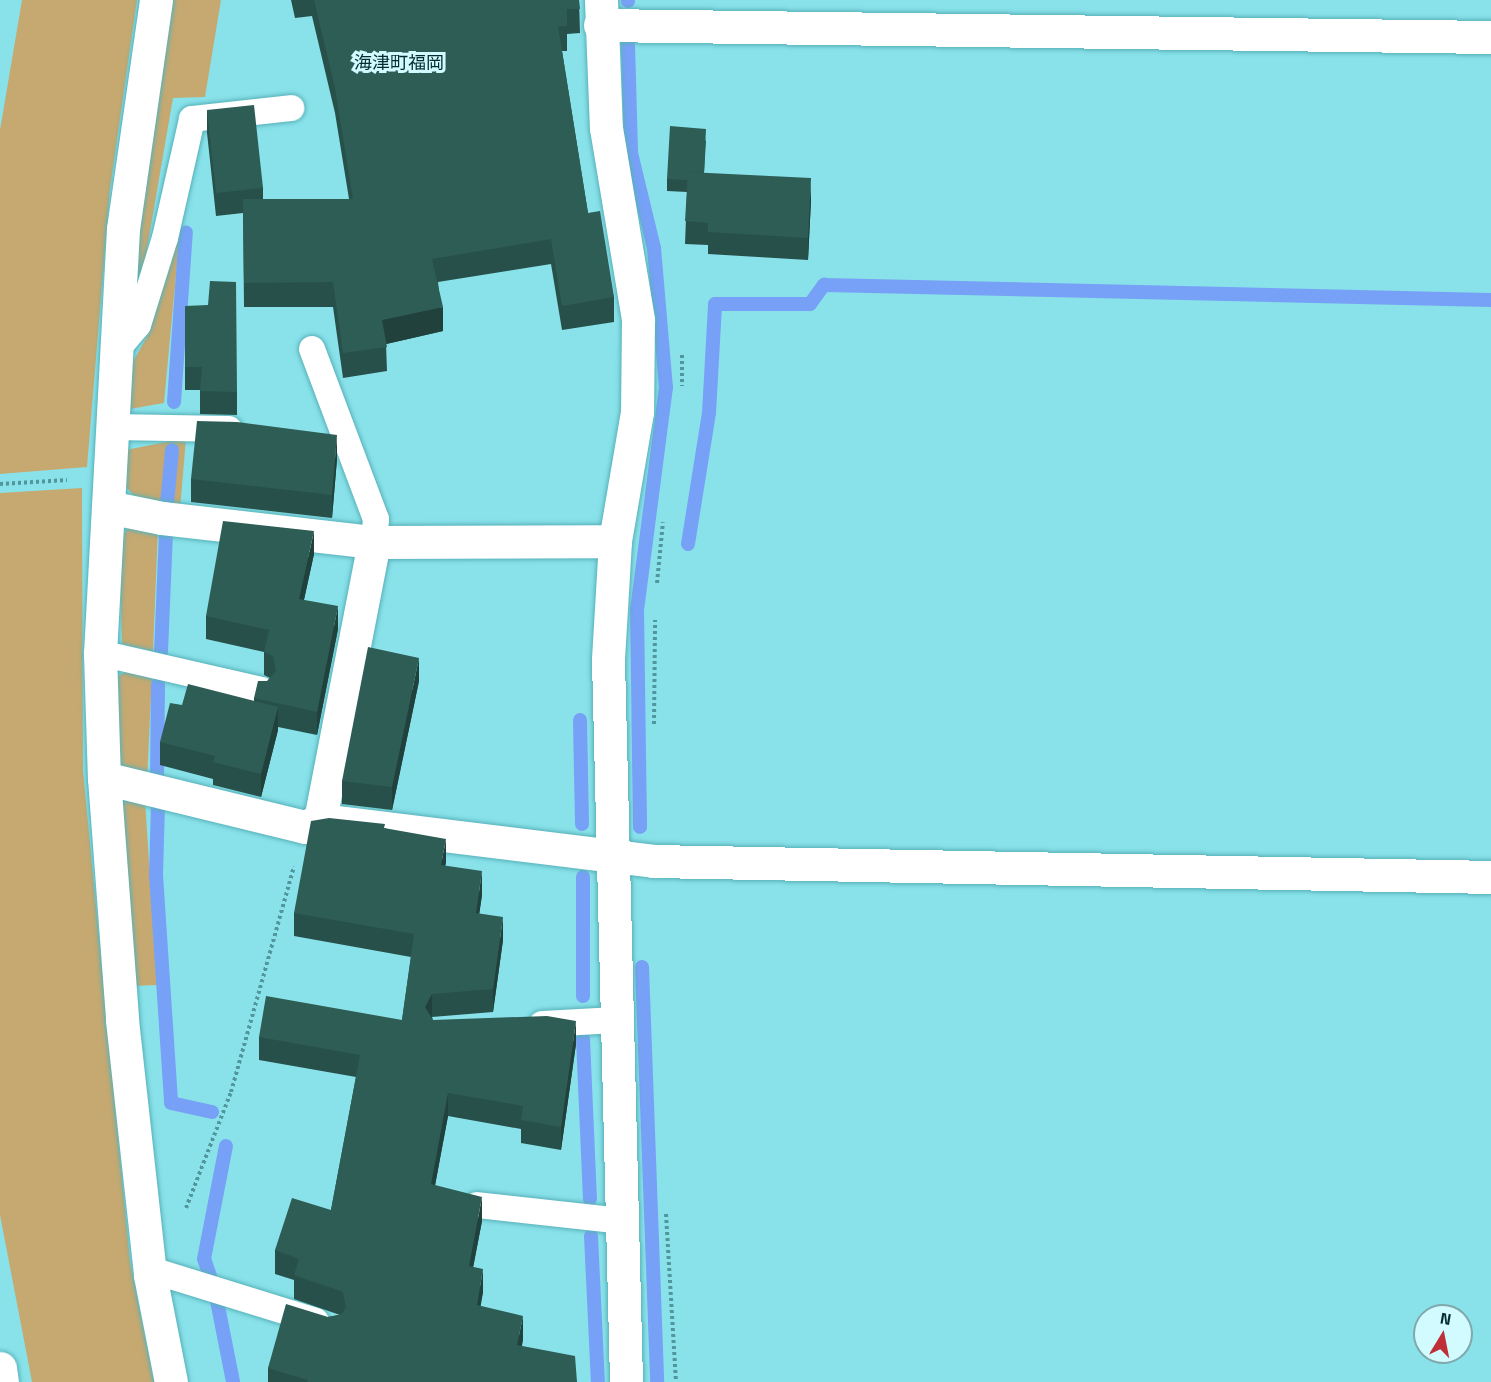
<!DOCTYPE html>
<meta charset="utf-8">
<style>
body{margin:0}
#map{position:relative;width:1491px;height:1382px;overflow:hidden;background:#89e2ea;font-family:"Titillium Web","Noto Sans JP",sans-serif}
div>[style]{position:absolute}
.green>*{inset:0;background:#c6a970}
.stream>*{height:14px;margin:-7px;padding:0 7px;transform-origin:7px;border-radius:7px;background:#77a1f6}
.path>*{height:4px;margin-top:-2px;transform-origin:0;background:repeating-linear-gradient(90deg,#51969c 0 3px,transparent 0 6px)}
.roads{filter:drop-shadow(0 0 2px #57b1b9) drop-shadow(0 0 2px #57b1b9)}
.service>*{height:26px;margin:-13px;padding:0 13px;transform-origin:13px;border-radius:13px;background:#fff}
.minor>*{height:33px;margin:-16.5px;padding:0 16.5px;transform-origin:16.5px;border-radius:16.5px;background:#fff}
.secondary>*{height:33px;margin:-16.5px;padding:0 16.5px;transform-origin:16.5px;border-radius:16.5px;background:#fff}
.wall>*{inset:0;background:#28504a}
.shaded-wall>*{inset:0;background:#20413c}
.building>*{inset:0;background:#2e5d56}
span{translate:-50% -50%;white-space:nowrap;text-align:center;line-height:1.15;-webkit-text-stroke:6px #d1fbfe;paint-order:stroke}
.quarter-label{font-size:18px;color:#042d30}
.north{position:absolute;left:1413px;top:1304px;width:60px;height:60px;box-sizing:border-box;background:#d1fbfe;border:2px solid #7fa9ac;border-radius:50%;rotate:10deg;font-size:16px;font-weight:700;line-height:24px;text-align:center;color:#042d30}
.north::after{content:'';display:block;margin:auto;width:21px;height:27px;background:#bf2f37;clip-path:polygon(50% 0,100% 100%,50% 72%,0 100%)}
</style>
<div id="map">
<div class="green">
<div style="clip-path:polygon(22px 0,137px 0,110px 189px,87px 467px,0 474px,0 130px)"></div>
<div style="clip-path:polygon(171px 0,221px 0,205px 97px,173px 98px,139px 295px,131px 294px,154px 95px)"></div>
<div style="clip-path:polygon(180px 232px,164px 403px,130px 409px,129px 369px,149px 333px)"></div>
<div style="clip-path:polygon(186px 438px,180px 510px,133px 495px,123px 483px,126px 450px)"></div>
<div style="clip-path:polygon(82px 488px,83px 770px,130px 1261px,154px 1382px,32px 1382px,0 1215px,0 493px)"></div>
<div style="clip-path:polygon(132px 523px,158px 529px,153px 651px,122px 644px,119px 540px)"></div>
<div style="clip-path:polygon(127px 671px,152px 674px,147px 782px,121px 773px,118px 676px)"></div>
<div style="clip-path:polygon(120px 796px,145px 800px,157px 985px,132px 986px)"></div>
</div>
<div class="stream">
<div style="left:628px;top:1px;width:1px;rotate:-90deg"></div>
<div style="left:628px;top:44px;width:109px;rotate:88.4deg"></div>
<div style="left:631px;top:153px;width:98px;rotate:76.4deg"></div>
<div style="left:654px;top:248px;width:140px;rotate:85.1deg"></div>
<div style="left:666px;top:387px;width:224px;rotate:97.4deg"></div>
<div style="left:637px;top:609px;width:218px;rotate:89.2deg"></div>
<div style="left:174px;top:402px;width:170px;rotate:-86deg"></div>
<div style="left:167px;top:504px;width:54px;rotate:-84.7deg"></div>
<div style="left:688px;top:544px;width:133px;rotate:-80.9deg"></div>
<div style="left:709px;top:413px;width:109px;rotate:-86.8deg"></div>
<div style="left:715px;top:304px;width:95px"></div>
<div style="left:810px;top:304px;width:24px;rotate:-54deg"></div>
<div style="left:824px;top:285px;width:667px;rotate:1.29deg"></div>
<div style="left:161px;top:652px;width:120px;rotate:-87.6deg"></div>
<div style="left:580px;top:720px;width:104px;rotate:88.9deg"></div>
<div style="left:157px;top:780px;width:96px;rotate:-89.4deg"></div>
<div style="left:158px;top:804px;width:71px;rotate:91.6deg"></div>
<div style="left:156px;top:875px;width:228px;rotate:86.2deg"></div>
<div style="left:171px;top:1103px;width:42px;rotate:12.4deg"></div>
<div style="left:583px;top:877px;width:119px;rotate:90deg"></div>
<div style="left:642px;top:967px;width:415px;rotate:87.9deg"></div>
<div style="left:583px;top:1039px;width:160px;rotate:87.5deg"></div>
<div style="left:591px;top:1236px;width:146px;rotate:87.3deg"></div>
<div style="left:210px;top:1276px;width:18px;rotate:-109deg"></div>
<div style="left:204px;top:1259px;width:115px;rotate:-79deg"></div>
<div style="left:217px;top:1301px;width:83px;rotate:78.8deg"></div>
</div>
<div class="path">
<div style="left:682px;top:355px;width:31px;rotate:90deg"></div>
<div style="left:0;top:484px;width:67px;rotate:-3.4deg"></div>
<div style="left:657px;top:583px;width:61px;rotate:-84.4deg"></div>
<div style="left:654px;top:724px;width:104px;rotate:-89.4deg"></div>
<div style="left:186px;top:1208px;width:124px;rotate:-68.8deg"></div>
<div style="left:231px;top:1092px;width:234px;rotate:-74.4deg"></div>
<div style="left:666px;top:1214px;width:168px;rotate:86.6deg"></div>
</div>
<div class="roads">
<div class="service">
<div style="left:312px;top:349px;width:182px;rotate:69.4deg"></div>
<div style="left:376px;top:519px;width:23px;rotate:95deg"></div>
<div style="left:116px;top:351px;width:34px;rotate:-50deg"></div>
<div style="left:138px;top:325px;width:91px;rotate:-72.8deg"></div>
<div style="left:165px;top:238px;width:122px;rotate:-77.2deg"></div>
<div style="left:192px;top:119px;width:100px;rotate:-6.3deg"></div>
<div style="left:112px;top:427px;width:117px;rotate:1deg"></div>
<div style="left:100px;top:653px;width:166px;rotate:12.9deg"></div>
<div style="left:542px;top:1024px;width:75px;rotate:-3.1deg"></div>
<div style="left:477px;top:1205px;width:146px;rotate:6.3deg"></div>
<div style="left:150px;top:1275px;width:11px;rotate:-10deg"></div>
<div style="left:161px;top:1273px;width:162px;rotate:17.2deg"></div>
</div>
<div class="minor">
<div style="left:156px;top:0;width:231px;rotate:98.2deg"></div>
<div style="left:123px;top:229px;width:425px;rotate:93.1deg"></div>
<div style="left:100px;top:653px;width:125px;rotate:88.2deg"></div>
<div style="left:104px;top:778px;width:243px;rotate:85.7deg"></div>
<div style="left:122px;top:1020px;width:257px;rotate:83.7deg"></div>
<div style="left:150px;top:1275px;width:109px;rotate:78.9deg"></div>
<div style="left:601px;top:0;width:128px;rotate:87.8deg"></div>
<div style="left:606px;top:128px;width:195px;rotate:80.5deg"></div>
<div style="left:638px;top:320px;width:92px;rotate:90.6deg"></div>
<div style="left:637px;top:412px;width:131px;rotate:99.7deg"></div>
<div style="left:615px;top:541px;width:119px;rotate:93.4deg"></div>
<div style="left:608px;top:660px;width:722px;rotate:88.57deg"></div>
<div style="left:600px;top:25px;width:891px;rotate:0.77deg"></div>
<div style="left:108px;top:507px;width:55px;rotate:11.5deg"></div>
<div style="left:162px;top:518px;width:213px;rotate:6.5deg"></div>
<div style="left:374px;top:542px;width:241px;rotate:-0.2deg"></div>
<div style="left:104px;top:778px;width:207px;rotate:13.7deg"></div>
<div style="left:305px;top:827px;width:17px;rotate:-25deg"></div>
<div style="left:320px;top:820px;width:336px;rotate:7deg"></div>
<div style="left:653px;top:861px;width:838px;rotate:1.09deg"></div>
<div style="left:320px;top:820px;width:283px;rotate:-79deg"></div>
</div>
<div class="secondary">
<div style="left:0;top:1368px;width:14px;rotate:82deg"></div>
</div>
</div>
<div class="wall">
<div style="clip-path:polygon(291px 0,579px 0,580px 33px,567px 34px,567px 51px,562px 51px,588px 213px,614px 297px,614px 322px,562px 330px,551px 264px,438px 282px,443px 331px,386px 344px,387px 371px,343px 378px,333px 307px,244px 307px,243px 213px,216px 216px,207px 133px,207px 110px,263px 188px,263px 199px,349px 199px,335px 113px,312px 16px,295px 18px)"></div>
<div style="clip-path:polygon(706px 140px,704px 173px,811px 200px,808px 260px,708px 254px,708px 245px,685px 244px,687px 192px,667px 191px,667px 179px)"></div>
<div style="clip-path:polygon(185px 306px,237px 392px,237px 415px,200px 414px,200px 390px,185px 390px)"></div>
<div style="clip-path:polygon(337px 459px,332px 518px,191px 502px,191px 479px)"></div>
<div style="clip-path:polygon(314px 554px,304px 600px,338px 629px,317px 735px,278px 727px,278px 730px,261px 797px,213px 785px,213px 779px,160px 765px,160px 742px,254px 701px,254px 698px,270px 678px,264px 675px,264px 652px,206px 639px,206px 616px)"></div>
<div style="clip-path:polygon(419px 681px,392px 810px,342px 804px,342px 781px)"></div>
<div style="clip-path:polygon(385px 828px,446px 862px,445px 866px,482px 895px,479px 914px,503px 940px,493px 1012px,432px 1017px,433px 1020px,576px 1044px,561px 1150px,521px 1143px,521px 1129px,448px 1116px,435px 1185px,482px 1221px,473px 1267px,483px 1292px,480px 1306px,523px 1339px,522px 1346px,577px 1382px,268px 1382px,268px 1368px,328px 1317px,340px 1315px,294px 1299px,294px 1280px,275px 1274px,275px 1250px,331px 1210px,356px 1077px,259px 1060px,259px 1037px,402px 1020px,411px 957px,294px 936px,294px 913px)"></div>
</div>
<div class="shaded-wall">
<div style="clip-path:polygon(811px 178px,811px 200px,808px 260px,808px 238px)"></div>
<div style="clip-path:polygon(443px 307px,443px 331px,382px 345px,382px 320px)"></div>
<div style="clip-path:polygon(337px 435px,337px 459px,332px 518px,332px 495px)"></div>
<div style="clip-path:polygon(314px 531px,314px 554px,299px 622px,299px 599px)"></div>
<div style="clip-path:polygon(338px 606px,338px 629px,317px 735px,317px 712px)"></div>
<div style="clip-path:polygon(419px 658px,419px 681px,392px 810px,392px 787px)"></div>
<div style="clip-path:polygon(278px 707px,278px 730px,261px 797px,261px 774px)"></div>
<div style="clip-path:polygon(446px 839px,446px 862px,441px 888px,441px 865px)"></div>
<div style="clip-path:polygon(482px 871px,482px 895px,476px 937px,476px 913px)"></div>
<div style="clip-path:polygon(503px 917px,503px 940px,493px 1012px,493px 989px)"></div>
<div style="clip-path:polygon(432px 994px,432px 1017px,425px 1030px,425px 1007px)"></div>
<div style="clip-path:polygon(576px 1021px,576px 1044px,561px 1150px,561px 1127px)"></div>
<div style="clip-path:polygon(448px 1093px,448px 1116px,431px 1207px,431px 1184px)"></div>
<div style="clip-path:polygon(482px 1197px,482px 1221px,469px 1289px,469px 1266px)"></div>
<div style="clip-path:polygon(483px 1269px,483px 1292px,477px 1328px,477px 1305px)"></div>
<div style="clip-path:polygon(523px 1316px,523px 1339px,517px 1369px,517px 1345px)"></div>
</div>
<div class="building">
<div style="clip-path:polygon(314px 0,579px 0,580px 9px,567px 9px,567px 26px,558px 26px,588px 213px,600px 211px,614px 297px,562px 306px,551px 239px,432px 259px,443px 307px,382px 320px,387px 347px,343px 353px,333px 282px,244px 283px,243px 199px,353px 199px,335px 88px)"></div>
<div style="clip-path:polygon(254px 105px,263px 188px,216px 193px,207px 110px)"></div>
<div style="clip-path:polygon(670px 126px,706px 129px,704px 173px,688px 172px,688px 180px,667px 179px)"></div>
<div style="clip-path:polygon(688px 172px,811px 178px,808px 238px,708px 232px,708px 223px,685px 221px)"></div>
<div style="clip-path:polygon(210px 281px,236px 282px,237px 392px,200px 391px,202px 367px,185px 367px,185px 306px,208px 305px)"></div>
<div style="clip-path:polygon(197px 421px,237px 422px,337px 435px,332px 495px,191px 479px)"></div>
<div style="clip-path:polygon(223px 521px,314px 531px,299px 599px,338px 606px,317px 712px,254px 698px,258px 681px,267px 681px,276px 671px,273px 656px,264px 652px,269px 630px,206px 616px)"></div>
<div style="clip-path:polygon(368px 647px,419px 658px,392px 787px,342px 781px)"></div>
<div style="clip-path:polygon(188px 684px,278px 707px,261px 774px,213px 762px,215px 756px,160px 742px,170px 703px,182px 705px)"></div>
<div style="clip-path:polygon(329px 818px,385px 824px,384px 828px,446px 839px,441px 865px,482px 871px,476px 913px,503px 917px,493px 989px,432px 994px,425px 1007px,433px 1020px,547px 1016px,576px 1021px,561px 1127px,521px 1120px,523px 1106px,448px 1093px,431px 1184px,482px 1197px,469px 1266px,483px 1269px,477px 1305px,523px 1316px,517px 1345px,575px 1356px,577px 1382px,307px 1382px,308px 1380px,268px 1368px,286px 1304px,328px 1317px,342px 1314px,346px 1307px,343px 1292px,294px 1275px,299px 1259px,275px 1250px,292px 1198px,331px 1210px,360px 1055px,259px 1037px,266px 996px,402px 1020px,414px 934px,294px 913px,311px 821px)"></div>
</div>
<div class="quarter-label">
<span style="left:399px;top:63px">海津町福岡</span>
</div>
<div class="north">N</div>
</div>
